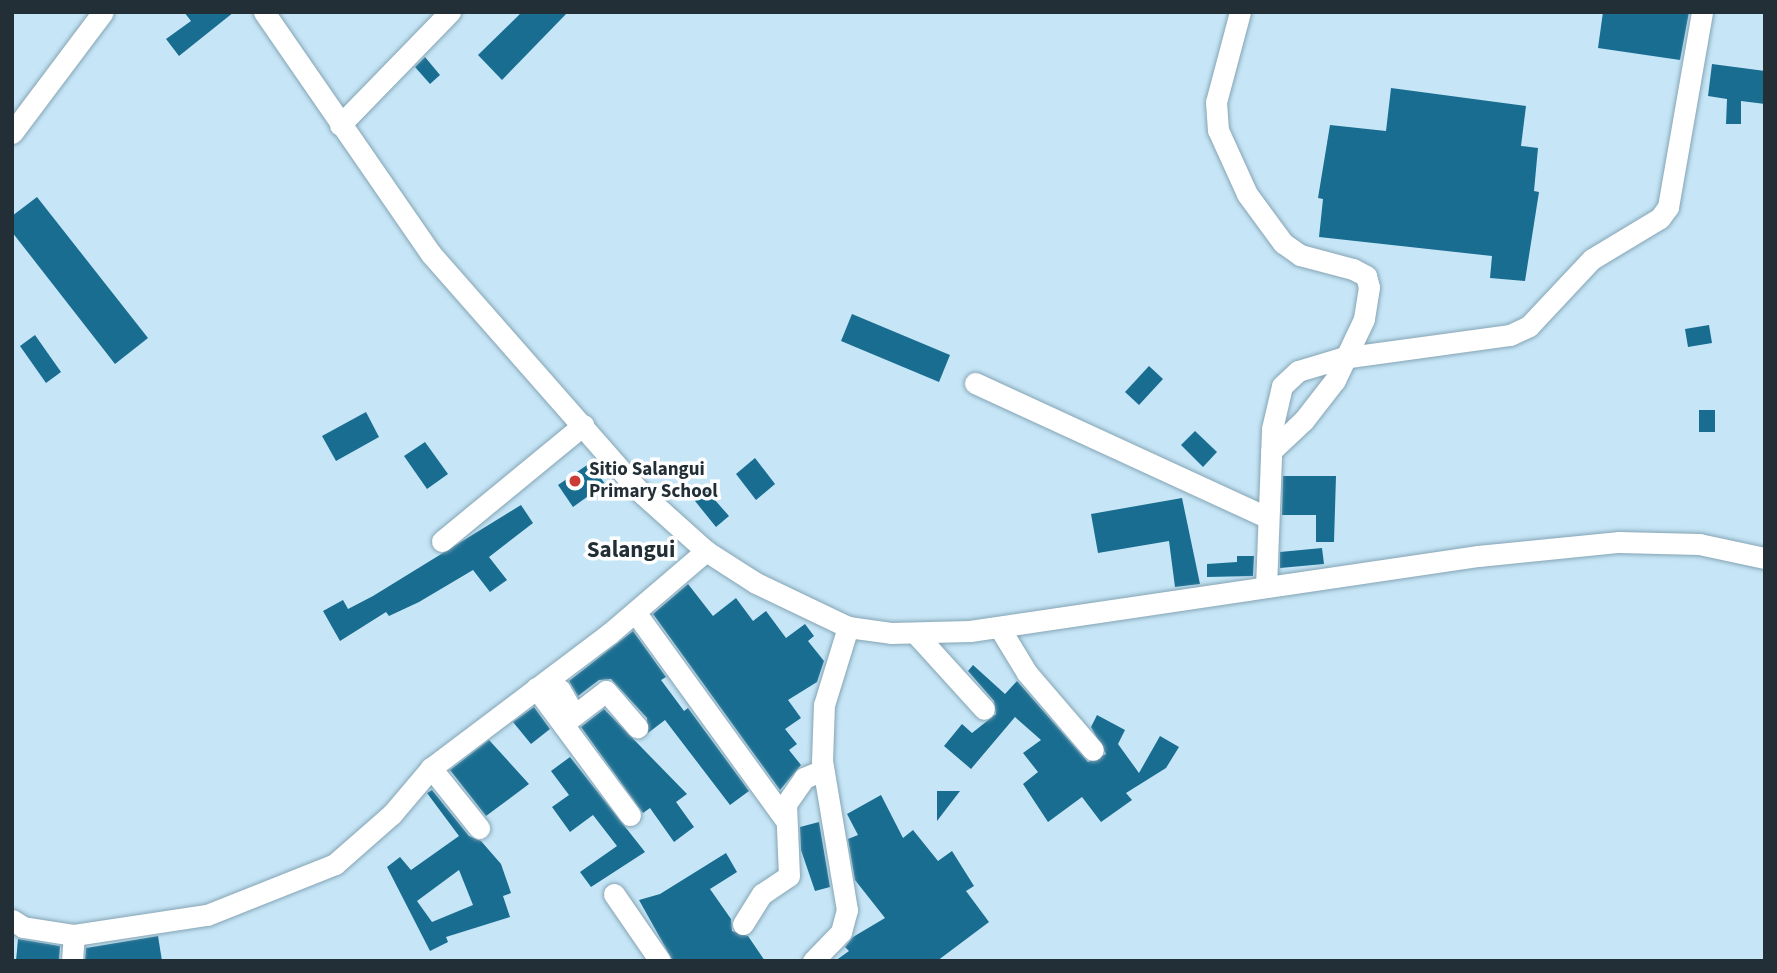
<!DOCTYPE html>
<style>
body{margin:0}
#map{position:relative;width:1777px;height:973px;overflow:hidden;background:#c6e6f7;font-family:"Source Sans 3",sans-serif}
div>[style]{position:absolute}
.building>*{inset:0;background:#186d91}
.roads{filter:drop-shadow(0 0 2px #85a4b4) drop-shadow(0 0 2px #85a4b4)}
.minor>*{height:21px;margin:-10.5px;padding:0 10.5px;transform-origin:10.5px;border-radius:10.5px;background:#fff}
.dots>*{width:19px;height:19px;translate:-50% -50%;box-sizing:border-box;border:4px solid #fff;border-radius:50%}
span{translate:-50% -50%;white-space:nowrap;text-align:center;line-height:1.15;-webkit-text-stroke:7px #fff;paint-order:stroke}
.poi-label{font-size:19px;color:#232f36;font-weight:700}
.left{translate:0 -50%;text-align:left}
.quarter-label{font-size:23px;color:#232f36;font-weight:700}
.frame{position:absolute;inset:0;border:14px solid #232f36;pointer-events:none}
</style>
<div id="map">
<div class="building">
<div style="clip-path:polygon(184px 12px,234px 12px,179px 56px,166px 39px,191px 21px)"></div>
<div style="clip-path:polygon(522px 12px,568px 12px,502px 80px,478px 55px)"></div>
<div style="clip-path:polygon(1603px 12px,1689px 12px,1680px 60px,1598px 48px)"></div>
<div style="clip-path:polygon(425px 57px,440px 75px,430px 84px,415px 67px)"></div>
<div style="clip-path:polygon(1712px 64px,1765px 71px,1765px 104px,1741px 101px,1741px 124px,1726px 124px,1727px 99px,1708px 96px)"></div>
<div style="clip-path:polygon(1391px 88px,1526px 106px,1521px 146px,1538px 148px,1534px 191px,1539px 192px,1525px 281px,1490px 278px,1492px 256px,1319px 237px,1323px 199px,1318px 198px,1330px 125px,1386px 131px)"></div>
<div style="clip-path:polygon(37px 197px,148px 338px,115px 364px,12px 232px,12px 216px)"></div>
<div style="clip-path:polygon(852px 314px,950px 355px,939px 382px,841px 341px)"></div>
<div style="clip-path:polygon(1709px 325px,1712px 343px,1688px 347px,1685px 329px)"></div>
<div style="clip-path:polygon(35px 335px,61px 372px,46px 383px,20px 346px)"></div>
<div style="clip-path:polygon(1149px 366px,1163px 379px,1139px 405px,1125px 392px)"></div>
<div style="clip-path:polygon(1699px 410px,1715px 410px,1715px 432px,1699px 432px)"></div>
<div style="clip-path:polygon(366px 412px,379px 437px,336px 461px,322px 436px)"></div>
<div style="clip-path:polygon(1195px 431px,1217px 452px,1203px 467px,1181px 445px)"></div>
<div style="clip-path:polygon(425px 442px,448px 474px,427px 489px,404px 456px)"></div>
<div style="clip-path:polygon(755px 458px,775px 484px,756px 500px,736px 474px)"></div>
<div style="clip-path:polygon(590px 463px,605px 484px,573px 507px,558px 485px)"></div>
<div style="clip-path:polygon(1283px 476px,1336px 476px,1334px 542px,1316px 542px,1316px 515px,1282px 515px)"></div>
<div style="clip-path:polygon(707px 491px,729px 516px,716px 527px,695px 501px)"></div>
<div style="clip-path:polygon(1182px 498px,1200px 584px,1175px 587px,1169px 541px,1098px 553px,1091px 514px)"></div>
<div style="clip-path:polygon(521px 505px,533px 523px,489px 557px,507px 580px,490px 592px,473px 570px,419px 602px,389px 616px,386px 612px,340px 641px,323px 611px,343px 600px,348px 609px,373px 596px)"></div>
<div style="clip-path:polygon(1322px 548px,1324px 564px,1280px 568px,1280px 552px)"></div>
<div style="clip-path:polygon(1237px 556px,1254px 556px,1253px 576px,1207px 577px,1207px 564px,1237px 562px)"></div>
<div style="clip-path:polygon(688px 584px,713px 616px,736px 598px,753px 621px,766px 611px,786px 638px,805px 624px,814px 636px,808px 641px,824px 661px,817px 682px,788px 700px,801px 718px,785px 729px,797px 744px,789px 750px,801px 765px,780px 790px,653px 614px)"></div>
<div style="clip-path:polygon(633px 631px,666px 677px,661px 680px,684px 711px,688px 708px,749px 791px,730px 805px,665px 720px,648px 733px,647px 718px,611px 679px,599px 680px,578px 696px,569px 681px)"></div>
<div style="clip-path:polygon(973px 665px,1005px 694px,1017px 681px,1088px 762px,1106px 754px,1091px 727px,1097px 715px,1125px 730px,1118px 744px,1139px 773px,1160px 736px,1179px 747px,1166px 768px,1126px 793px,1132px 800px,1101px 822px,1082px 797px,1048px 822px,1023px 784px,1038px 772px,1023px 753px,1041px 740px,1015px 717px,971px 769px,944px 746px,962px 724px,972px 733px,996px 714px,994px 701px,968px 671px)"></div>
<div style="clip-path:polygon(534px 707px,550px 729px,531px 744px,513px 722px)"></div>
<div style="clip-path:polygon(604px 709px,687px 794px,676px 802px,694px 827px,674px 842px,650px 808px,643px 813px,581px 727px)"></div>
<div style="clip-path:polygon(489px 740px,529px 784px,486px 816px,450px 770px)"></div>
<div style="clip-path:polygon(570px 757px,645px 852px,591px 887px,580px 872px,617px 846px,593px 815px,570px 832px,552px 807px,569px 795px,551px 771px)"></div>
<div style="clip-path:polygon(evenodd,432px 790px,469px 836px,481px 841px,501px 864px,511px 893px,503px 896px,510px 917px,446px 937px,448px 942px,430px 951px,387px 867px,400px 857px,411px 870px,459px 836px,427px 793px,432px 790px,459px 870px,473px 905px,432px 922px,417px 901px,459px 870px)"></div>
<div style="clip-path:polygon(937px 791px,960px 791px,937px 821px)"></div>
<div style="clip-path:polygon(881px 795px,903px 838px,913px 830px,938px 861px,952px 851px,974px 886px,966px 891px,989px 922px,937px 961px,835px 961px,849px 951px,845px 947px,853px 937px,885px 918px,855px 880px,848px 839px,858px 835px,847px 814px)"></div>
<div style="clip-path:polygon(819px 822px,830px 887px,815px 891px,801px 850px,800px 827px)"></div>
<div style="clip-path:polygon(726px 853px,737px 872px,710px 889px,731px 919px,732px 931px,748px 936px,765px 961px,673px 961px,639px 900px,660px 894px)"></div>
<div style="clip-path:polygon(158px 936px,162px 961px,85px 961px,86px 948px)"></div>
<div style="clip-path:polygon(18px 939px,60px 946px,59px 961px,16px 961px)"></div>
</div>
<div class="roads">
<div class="minor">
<div style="left:264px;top:12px;width:294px;rotate:55.4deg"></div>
<div style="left:431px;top:254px;width:314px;rotate:48.7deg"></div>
<div style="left:638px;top:490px;width:91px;rotate:41.9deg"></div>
<div style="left:706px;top:551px;width:59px;rotate:32.6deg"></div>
<div style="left:756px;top:583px;width:102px;rotate:25.6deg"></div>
<div style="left:848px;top:627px;width:43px;rotate:7.9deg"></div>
<div style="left:891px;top:633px;width:79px;rotate:-1.5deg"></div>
<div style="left:970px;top:631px;width:514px;rotate:-8.4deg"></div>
<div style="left:1478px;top:556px;width:142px;rotate:-5.7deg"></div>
<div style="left:1619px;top:542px;width:80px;rotate:1.4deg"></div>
<div style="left:1699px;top:544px;width:67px;rotate:12deg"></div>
<div style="left:1240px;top:12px;width:93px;rotate:104.9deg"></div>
<div style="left:1216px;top:102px;width:28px;rotate:86deg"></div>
<div style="left:1218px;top:130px;width:70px;rotate:65.6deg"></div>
<div style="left:1247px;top:194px;width:61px;rotate:53.7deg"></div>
<div style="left:1283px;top:243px;width:21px;rotate:35deg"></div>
<div style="left:1300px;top:255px;width:55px;rotate:14.8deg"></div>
<div style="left:1353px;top:269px;width:15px;rotate:28deg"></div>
<div style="left:1366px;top:276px;width:11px;rotate:75deg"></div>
<div style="left:1369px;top:287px;width:32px;rotate:99deg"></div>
<div style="left:1364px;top:319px;width:68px;rotate:115.4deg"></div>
<div style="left:1335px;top:380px;width:51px;rotate:127.8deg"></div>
<div style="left:1304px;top:420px;width:45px;rotate:136.8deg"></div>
<div style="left:340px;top:125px;width:158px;rotate:-45.8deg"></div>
<div style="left:12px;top:133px;width:151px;rotate:-53.1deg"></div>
<div style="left:975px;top:383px;width:321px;rotate:24.7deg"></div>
<div style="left:442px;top:541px;width:183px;rotate:-39.4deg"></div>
<div style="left:1266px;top:587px;width:158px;rotate:-87.8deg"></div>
<div style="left:1272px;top:429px;width:44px;rotate:-76.9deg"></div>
<div style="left:1282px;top:386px;width:22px;rotate:-43deg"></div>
<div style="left:1298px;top:371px;width:46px;rotate:-16.5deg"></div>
<div style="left:1342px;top:358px;width:170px;rotate:-7.8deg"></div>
<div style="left:1510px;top:335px;width:21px;rotate:-25deg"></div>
<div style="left:1529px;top:326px;width:92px;rotate:-46.8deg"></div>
<div style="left:1592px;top:259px;width:79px;rotate:-31.1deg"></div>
<div style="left:1660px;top:218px;width:14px;rotate:-54deg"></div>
<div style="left:1668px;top:207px;width:198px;rotate:-80.1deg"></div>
<div style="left:635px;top:612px;width:254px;rotate:54.1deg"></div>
<div style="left:999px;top:627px;width:54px;rotate:58.7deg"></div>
<div style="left:1027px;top:673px;width:101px;rotate:49.4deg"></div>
<div style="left:916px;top:634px;width:101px;rotate:47.8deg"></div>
<div style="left:536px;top:688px;width:158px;rotate:53.5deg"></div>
<div style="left:537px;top:690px;width:23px"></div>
<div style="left:560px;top:690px;width:28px;rotate:60deg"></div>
<div style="left:563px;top:724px;width:54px;rotate:-37.5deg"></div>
<div style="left:606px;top:691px;width:48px;rotate:49.3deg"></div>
<div style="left:431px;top:768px;width:77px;rotate:51.3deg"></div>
<div style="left:614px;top:894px;width:81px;rotate:55.5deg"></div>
<div style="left:12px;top:920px;width:13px;rotate:32deg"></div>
<div style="left:23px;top:927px;width:52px;rotate:8.9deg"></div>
<div style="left:743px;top:924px;width:36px;rotate:-58deg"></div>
<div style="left:762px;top:894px;width:32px;rotate:-34deg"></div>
<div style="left:789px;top:876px;width:72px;rotate:-92.4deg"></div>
<div style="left:786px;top:804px;width:32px;rotate:-55deg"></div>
<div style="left:804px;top:778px;width:21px;rotate:-23deg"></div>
<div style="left:72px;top:961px;width:26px;rotate:-86deg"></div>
<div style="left:74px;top:935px;width:134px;rotate:-8.6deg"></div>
<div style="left:207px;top:915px;width:138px;rotate:-21.7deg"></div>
<div style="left:335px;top:864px;width:76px;rotate:-41.3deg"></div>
<div style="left:392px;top:814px;width:60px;rotate:-49.7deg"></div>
<div style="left:431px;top:768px;width:223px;rotate:-37deg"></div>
<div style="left:609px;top:634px;width:128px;rotate:-40.6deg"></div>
<div style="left:813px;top:961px;width:40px;rotate:-46deg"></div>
<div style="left:841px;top:932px;width:23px;rotate:-75deg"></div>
<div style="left:847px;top:910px;width:151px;rotate:-99.5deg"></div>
<div style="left:822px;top:761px;width:56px;rotate:-88deg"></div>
<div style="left:824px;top:705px;width:82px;rotate:-72.9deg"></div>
</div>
</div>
<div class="dots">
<div style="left:575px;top:481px;background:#ca3c35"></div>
</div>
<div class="poi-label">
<span class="left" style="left:589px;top:481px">Sitio Salangui<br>Primary School</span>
</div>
<div class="quarter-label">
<span style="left:631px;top:550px">Salangui</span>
</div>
<div class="frame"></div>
</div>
